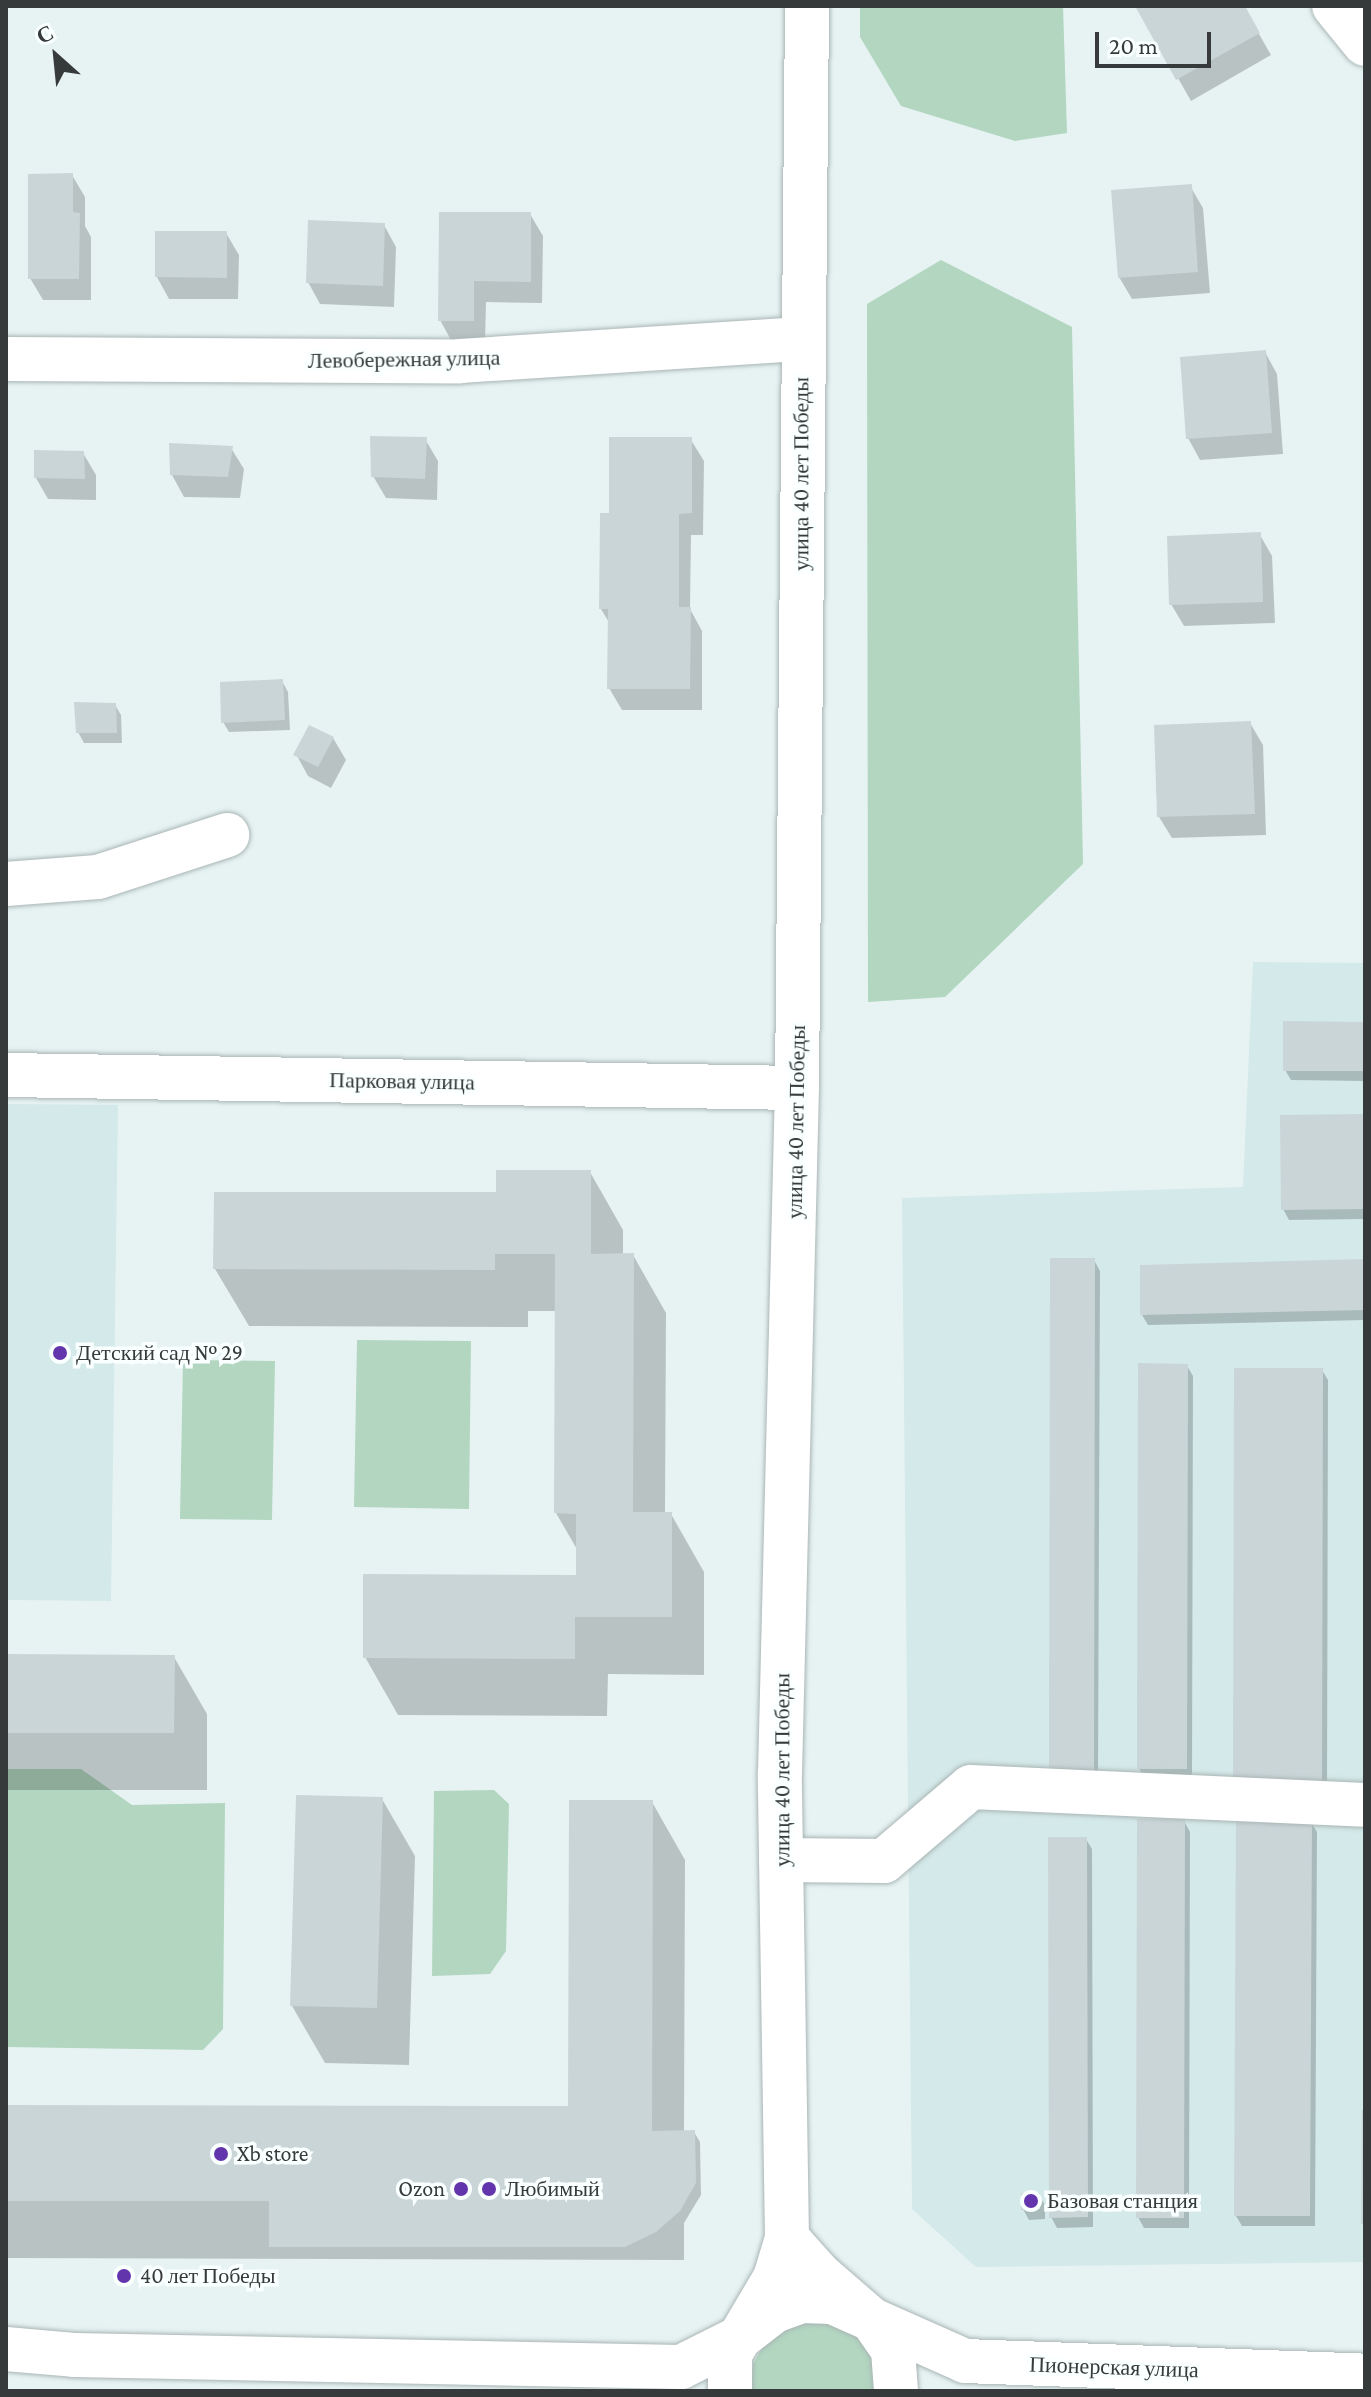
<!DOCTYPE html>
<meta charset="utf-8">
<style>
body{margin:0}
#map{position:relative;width:1371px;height:2397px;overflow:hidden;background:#e7f3f3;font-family:"Crimson Pro",serif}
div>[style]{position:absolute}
.built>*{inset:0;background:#d4e9e9}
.green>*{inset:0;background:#b2d6c0}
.shadow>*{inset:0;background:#0003}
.building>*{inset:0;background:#cad5d8}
.roads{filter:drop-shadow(0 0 2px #aab5b5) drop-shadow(0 0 2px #aab5b5)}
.minor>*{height:44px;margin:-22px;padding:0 22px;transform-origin:22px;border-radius:22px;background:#fff}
.major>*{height:44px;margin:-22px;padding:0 22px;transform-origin:22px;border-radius:22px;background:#fff}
.dots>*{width:22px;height:22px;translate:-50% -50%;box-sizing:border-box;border:4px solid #faffff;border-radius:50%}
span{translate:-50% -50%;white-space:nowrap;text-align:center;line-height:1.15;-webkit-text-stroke:7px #faffff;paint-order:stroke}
.street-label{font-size:22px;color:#363a3b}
.poi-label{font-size:22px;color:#363a3b}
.left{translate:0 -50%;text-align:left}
.right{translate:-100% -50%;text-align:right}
.frame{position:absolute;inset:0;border:8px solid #363a3b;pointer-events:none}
.north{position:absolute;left:16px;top:16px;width:80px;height:80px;-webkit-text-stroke:6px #faffff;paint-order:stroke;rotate:333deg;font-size:22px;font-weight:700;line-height:32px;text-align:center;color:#363a3b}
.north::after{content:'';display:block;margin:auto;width:28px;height:36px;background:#363a3b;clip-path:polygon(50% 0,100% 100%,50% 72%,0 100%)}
.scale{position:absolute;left:1095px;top:32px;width:116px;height:36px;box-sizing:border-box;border:4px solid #363a3b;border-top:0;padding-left:10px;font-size:24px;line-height:28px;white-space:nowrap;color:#363a3b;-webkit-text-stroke:6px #faffff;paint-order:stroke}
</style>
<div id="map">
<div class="built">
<div style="clip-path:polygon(1253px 962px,1365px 963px,1365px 2262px,976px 2267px,912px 2209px,902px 1198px,1243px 1187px)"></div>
<div style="clip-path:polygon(6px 1104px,118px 1105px,111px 1601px,6px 1600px)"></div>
</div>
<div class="green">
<div style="clip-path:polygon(860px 6px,1063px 6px,1067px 133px,1015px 141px,901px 106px,860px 37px)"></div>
<div style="clip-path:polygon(941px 260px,1072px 327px,1083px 864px,945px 997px,868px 1002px,867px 304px)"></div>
<div style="clip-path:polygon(357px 1340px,471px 1341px,469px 1509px,354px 1507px)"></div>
<div style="clip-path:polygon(183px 1360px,275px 1361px,272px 1520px,180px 1519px)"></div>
<div style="clip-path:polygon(6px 1769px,81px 1769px,132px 1805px,225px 1803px,223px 2029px,203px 2050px,6px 2047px)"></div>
<div style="clip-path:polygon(494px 1790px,509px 1804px,506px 1951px,490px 1974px,432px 1976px,434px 1791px)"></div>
<div style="clip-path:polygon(819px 2320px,858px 2335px,872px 2351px,881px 2391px,750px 2391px,753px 2364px,764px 2344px,780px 2330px,799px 2322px)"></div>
</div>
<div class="shadow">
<div style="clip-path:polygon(1137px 6px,1243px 6px,1271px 55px,1191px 101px)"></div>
<div style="clip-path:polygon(72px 175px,85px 197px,85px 226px,91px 237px,91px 300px,43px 300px,30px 278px)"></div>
<div style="clip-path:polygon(1190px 186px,1203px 208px,1210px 293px,1132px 299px,1119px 277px)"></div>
<div style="clip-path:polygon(530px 214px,543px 236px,542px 303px,486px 302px,485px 343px,452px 342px,440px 320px)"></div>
<div style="clip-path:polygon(384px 225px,396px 247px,394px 307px,320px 304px,308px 282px)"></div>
<div style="clip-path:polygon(226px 233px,239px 255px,238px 299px,169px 299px,157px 277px)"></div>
<div style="clip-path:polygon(1265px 352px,1277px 374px,1283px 454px,1200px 460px,1188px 438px)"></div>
<div style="clip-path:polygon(425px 439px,438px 461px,437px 500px,386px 498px,373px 476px)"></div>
<div style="clip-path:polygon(691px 440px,704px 461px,703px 535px,691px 535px,690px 609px,702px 631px,702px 710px,622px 710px,609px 688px,610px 624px,601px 609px,611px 515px)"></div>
<div style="clip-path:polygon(231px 448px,244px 469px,240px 498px,184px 497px,172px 475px)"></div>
<div style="clip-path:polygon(83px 453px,96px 475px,96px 500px,48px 499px,36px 478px)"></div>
<div style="clip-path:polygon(1260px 535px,1272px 556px,1275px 623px,1184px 626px,1171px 604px)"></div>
<div style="clip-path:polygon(282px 681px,288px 692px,290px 730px,229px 732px,223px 722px)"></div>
<div style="clip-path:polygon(115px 705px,121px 715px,122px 743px,84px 743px,78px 732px)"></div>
<div style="clip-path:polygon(1250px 723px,1263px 745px,1266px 835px,1172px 838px,1159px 817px)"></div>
<div style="clip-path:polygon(333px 738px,346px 760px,331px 788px,308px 776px,296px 754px)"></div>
<div style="clip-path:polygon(1365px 1024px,1365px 1081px,1291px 1080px,1285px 1070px)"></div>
<div style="clip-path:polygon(1365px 1116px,1365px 1219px,1289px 1220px,1283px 1209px)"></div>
<div style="clip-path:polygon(590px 1172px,623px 1230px,623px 1255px,633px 1255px,666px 1313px,665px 1514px,671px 1514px,704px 1572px,704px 1675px,608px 1674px,607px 1716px,398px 1715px,365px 1657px,578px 1577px,578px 1551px,556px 1513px,556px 1311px,528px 1311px,528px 1327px,249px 1326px,215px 1269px)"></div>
<div style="clip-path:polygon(1094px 1260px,1100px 1271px,1098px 1781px,1057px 1781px)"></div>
<div style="clip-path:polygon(1365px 1261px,1365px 1320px,1148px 1325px,1142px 1315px)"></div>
<div style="clip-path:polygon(1187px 1366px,1193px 1376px,1192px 1778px,1145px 1779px,1139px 1768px)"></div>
<div style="clip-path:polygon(1322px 1370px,1328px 1380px,1327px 1799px,1241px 1799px)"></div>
<div style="clip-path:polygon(6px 1656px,174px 1657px,207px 1714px,207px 1790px,6px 1790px)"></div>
<div style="clip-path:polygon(382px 1799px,415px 1856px,409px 2065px,325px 2063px,292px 2006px)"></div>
<div style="clip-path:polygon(652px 1802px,685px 1860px,684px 2132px,694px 2132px,700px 2142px,701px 2195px,684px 2223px,684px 2260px,6px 2258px,6px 2107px,570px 2108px)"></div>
<div style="clip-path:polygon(1184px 1821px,1190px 1832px,1189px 2228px,1144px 2228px,1138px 2217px)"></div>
<div style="clip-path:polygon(1311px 1822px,1317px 1832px,1315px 2226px,1242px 2226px,1236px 2216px)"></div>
<div style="clip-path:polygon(1086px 1839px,1092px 1849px,1093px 2227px,1057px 2228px,1051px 2217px)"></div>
<div style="clip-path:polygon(1039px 2195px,1045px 2205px,1045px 2219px,1029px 2220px,1023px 2209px)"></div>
</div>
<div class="building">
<div style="clip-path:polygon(1135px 6px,1245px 6px,1260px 33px,1176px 80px)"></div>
<div style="clip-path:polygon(73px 173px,73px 212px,80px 213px,79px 279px,28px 279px,28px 174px)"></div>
<div style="clip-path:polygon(1192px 184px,1198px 272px,1118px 278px,1111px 190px)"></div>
<div style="clip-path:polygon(439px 212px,531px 212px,531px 282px,474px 281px,474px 321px,438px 321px)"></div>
<div style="clip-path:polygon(308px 220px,385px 223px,383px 286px,306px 283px)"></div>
<div style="clip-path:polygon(155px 231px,227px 231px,227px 278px,155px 277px)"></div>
<div style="clip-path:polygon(1266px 350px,1272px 433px,1186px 439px,1180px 357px)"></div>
<div style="clip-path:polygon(370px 436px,427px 437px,425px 479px,371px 477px)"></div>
<div style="clip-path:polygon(609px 437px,692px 437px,692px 513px,679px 514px,679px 607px,691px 607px,690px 689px,607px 689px,608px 609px,599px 609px,600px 513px,609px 513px)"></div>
<div style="clip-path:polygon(169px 443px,233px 446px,228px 477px,170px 475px)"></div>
<div style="clip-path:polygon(34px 450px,84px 451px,85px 479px,34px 478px)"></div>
<div style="clip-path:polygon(1261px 532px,1263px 602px,1169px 605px,1167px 536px)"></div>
<div style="clip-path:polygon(283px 679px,285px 720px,221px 723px,220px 682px)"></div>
<div style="clip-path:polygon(74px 702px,116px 703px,117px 733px,76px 733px)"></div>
<div style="clip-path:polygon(1251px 721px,1255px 814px,1157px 817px,1154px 725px)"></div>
<div style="clip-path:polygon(309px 725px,334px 737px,318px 767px,293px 755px)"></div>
<div style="clip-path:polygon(1283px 1021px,1365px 1022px,1365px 1071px,1283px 1071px)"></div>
<div style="clip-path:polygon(1365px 1114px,1365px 1209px,1281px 1210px,1280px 1115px)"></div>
<div style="clip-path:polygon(496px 1170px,591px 1170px,591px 1254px,634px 1253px,633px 1512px,672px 1512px,672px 1617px,575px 1617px,575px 1659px,363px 1658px,363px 1574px,576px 1575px,576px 1514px,554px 1513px,555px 1254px,495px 1254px,495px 1270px,213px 1269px,214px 1192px,496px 1192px)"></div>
<div style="clip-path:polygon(1050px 1258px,1095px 1258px,1094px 1771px,1049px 1771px)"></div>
<div style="clip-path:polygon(1365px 1259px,1365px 1310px,1140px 1315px,1140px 1265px)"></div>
<div style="clip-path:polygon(1138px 1363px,1188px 1364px,1187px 1769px,1137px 1769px)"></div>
<div style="clip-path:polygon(1234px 1368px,1323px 1368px,1322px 1789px,1233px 1789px)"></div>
<div style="clip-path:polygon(6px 1654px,175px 1655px,174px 1733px,6px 1733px)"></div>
<div style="clip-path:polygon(296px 1795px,383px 1797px,377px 2008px,290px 2006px)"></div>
<div style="clip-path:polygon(569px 1800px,653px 1800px,652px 2131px,695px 2130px,696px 2183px,680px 2211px,656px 2232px,625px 2247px,269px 2247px,269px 2201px,6px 2201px,6px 2105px,568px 2106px)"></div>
<div style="clip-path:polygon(1137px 1819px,1185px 1819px,1184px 2218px,1136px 2218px)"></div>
<div style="clip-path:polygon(1236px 1819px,1312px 1820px,1310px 2216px,1234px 2216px)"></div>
<div style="clip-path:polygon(1048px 1837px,1087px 1837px,1088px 2217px,1049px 2218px)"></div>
<div style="clip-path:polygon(1362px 2110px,1365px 2110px,1365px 2224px,1361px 2224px)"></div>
<div style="clip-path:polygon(1021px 2193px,1040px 2193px,1040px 2209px,1021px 2210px)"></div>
</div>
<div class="roads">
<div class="minor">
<div style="left:1334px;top:6px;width:49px;rotate:50.8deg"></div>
<div style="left:6px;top:359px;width:454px;rotate:0.3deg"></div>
<div style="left:460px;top:361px;width:343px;rotate:-3.7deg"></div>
<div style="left:6px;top:884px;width:92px;rotate:-4.4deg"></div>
<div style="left:98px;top:877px;width:136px;rotate:-18deg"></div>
<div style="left:6px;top:1075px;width:791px;rotate:0.94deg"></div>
<div style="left:781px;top:1860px;width:103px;rotate:0.6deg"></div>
<div style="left:884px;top:1861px;width:114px;rotate:-40.4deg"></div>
<div style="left:971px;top:1787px;width:394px;rotate:2.6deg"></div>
<div style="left:6px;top:2349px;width:68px;rotate:5deg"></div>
<div style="left:74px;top:2355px;width:607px;rotate:1.13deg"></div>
<div style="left:681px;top:2367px;width:67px;rotate:-26.6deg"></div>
</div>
<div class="major">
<div style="left:787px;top:2238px;width:48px;rotate:48.4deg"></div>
<div style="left:819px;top:2274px;width:70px;rotate:41deg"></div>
<div style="left:872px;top:2320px;width:37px;rotate:55deg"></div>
<div style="left:893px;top:2350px;width:41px;rotate:85.8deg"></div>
<div style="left:746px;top:2333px;width:36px;rotate:-38deg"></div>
<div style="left:774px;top:2311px;width:30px;rotate:-20deg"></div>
<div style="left:802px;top:2301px;width:30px;rotate:2deg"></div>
<div style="left:832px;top:2302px;width:145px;rotate:23.9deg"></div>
<div style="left:965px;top:2361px;width:400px;rotate:2.1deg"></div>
<div style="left:730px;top:2391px;width:37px;rotate:-90deg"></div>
<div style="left:730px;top:2354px;width:88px;rotate:-59.4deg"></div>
<div style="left:775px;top:2278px;width:42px;rotate:-73.3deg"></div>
<div style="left:787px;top:2238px;width:465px;rotate:-90.9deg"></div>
<div style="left:780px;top:1773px;width:685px;rotate:-88.58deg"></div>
<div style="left:797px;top:1088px;width:1082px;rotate:-89.47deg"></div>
</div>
</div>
<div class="dots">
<div style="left:60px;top:1353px;background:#6335ac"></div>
<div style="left:221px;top:2154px;background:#6335ac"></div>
<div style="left:461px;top:2189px;background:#6335ac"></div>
<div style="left:489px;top:2189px;background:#6335ac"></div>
<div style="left:1031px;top:2201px;background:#6335ac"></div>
<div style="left:124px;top:2276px;background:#6335ac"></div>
</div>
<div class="street-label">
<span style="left:404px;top:359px;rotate:-1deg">Левобережная улица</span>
<span style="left:801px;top:474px;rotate:-90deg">улица 40 лет Победы</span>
<span style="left:402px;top:1081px;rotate:1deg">Парковая улица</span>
<span style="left:796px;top:1122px;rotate:-89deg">улица 40 лет Победы</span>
<span style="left:782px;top:1770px;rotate:-90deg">улица 40 лет Победы</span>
<span style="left:1114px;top:2367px;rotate:2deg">Пионерская улица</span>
</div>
<div class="poi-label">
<span class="left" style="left:76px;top:1353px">Детский сад № 29</span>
<span class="left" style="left:237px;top:2154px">Xb store</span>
<span class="right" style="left:445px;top:2189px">Ozon</span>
<span class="left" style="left:505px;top:2189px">Любимый</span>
<span class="left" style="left:1047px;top:2201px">Базовая станция</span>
<span class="left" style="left:140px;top:2276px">40 лет Победы</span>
</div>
<div class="frame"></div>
<div class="north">С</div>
<div class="scale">20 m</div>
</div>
